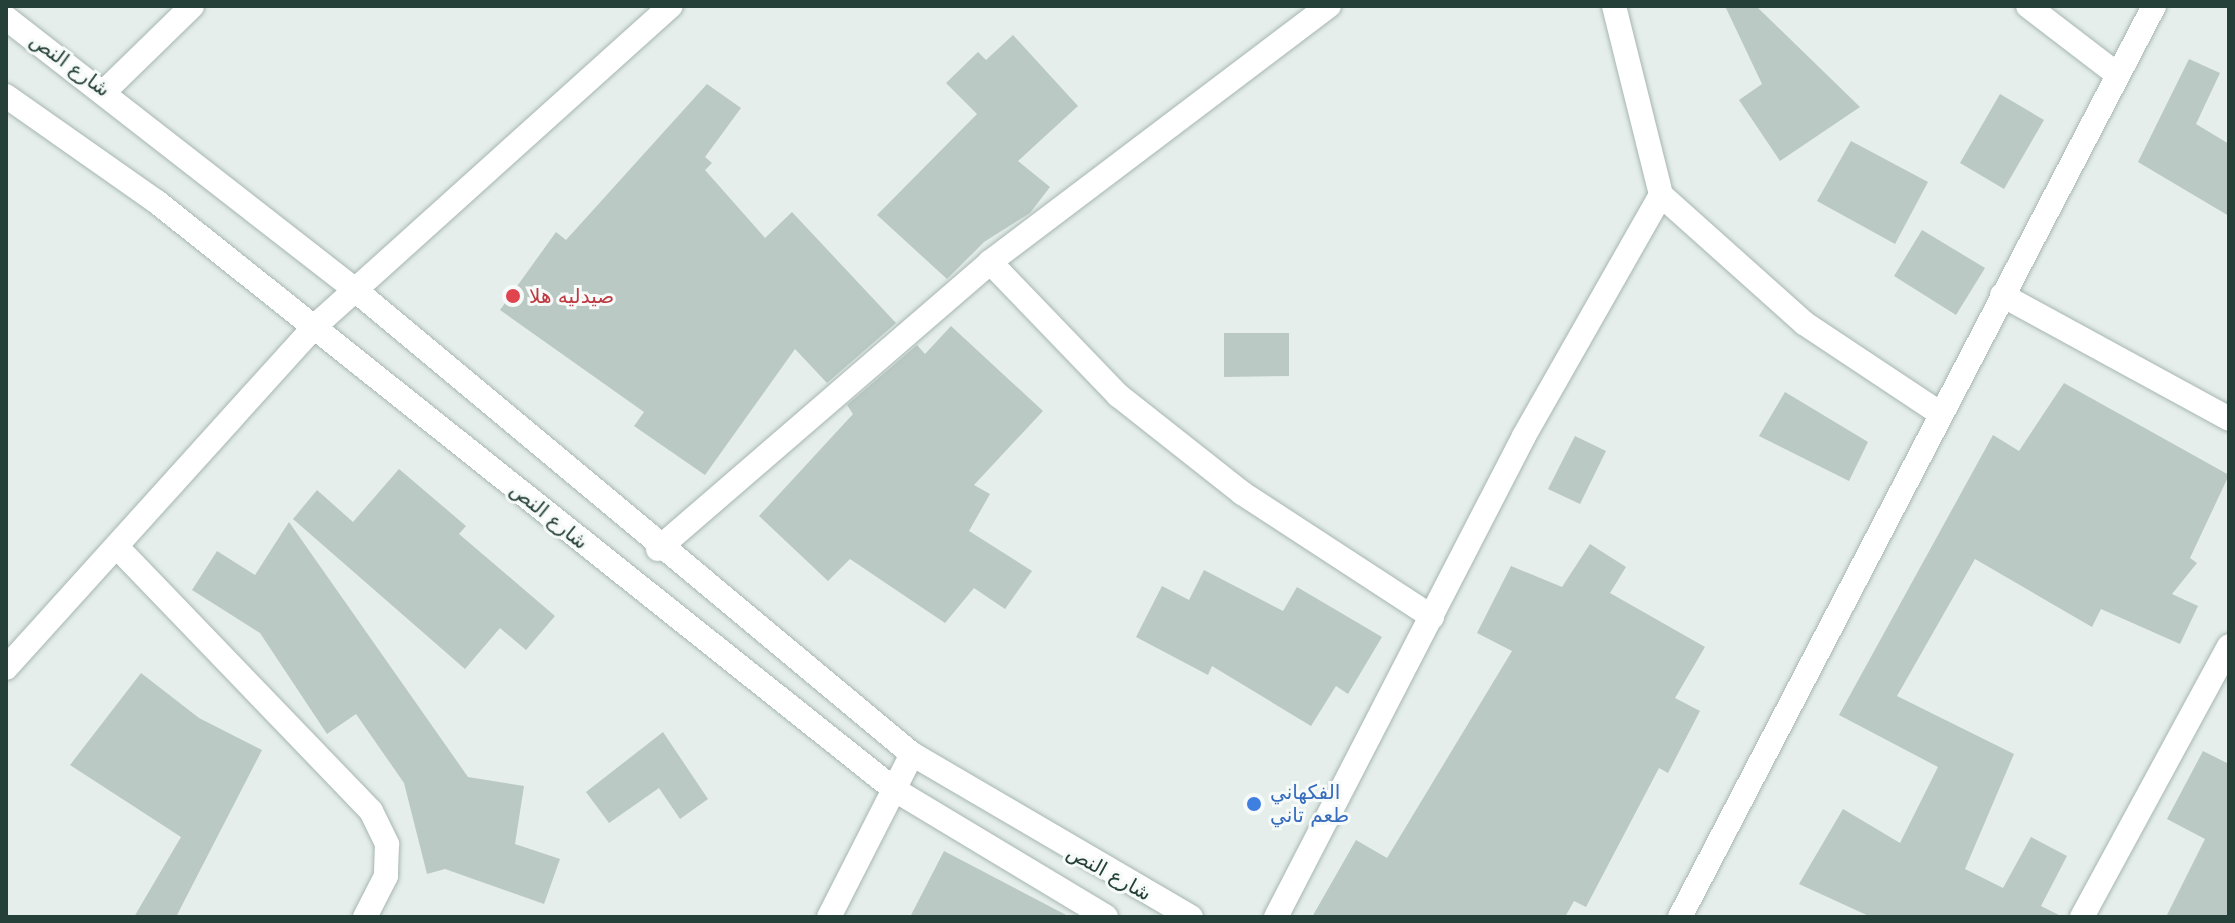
<!DOCTYPE html>
<meta charset="utf-8">
<style>
body{margin:0}
#map{position:relative;width:2235px;height:923px;overflow:hidden;background:#e5eeea;font-family:"DejaVu Sans",Cairo,sans-serif}
div>[style]{position:absolute}
.building>*{inset:0;background:#bac9c3}
.roads{filter:drop-shadow(0 0 2px #a7b6b1) drop-shadow(0 0 2px #a7b6b1)}
.minor>*{height:24px;margin:-12px;padding:0 12px;transform-origin:12px;border-radius:12px;background:#fff}
.tertiary>*{height:24px;margin:-12px;padding:0 12px;transform-origin:12px;border-radius:12px;background:#fff}
.secondary>*{height:24px;margin:-12px;padding:0 12px;transform-origin:12px;border-radius:12px;background:#fff}
.dots>*{width:22px;height:22px;translate:-50% -50%;box-sizing:border-box;border:4px solid #f6faf8;border-radius:50%}
span{translate:-50% -50%;white-space:nowrap;text-align:center;line-height:1.15;-webkit-text-stroke:6px #f6faf8;paint-order:stroke}
.street-label{font-size:20px;color:#244038}
.health-label{font-size:20px;color:#be3a42}
.left{translate:0 -50%;text-align:left}
.shop-label{font-size:20px;color:#366cbe}
.frame{position:absolute;inset:0;border:8px solid #244038;pointer-events:none}
</style>
<div id="map">
<div class="building">
<div style="clip-path:polygon(1725px 6px,1756px 6px,1860px 107px,1780px 161px,1739px 100px,1762px 84px)"></div>
<div style="clip-path:polygon(1013px 35px,1078px 106px,1018px 161px,1050px 187px,1030px 213px,984px 242px,947px 279px,877px 215px,977px 114px,946px 83px,978px 52px,986px 60px)"></div>
<div style="clip-path:polygon(2189px 59px,2220px 73px,2196px 124px,2229px 144px,2229px 216px,2138px 162px)"></div>
<div style="clip-path:polygon(707px 84px,741px 108px,705px 157px,712px 163px,705px 170px,765px 238px,792px 212px,896px 323px,827px 383px,795px 349px,705px 475px,634px 426px,644px 412px,500px 310px,556px 232px,566px 240px)"></div>
<div style="clip-path:polygon(2000px 94px,2044px 120px,2004px 189px,1960px 163px)"></div>
<div style="clip-path:polygon(1851px 141px,1928px 182px,1895px 244px,1817px 201px)"></div>
<div style="clip-path:polygon(1922px 230px,1985px 268px,1956px 315px,1894px 276px)"></div>
<div style="clip-path:polygon(951px 326px,1043px 411px,974px 485px,990px 494px,969px 531px,1032px 571px,1005px 609px,974px 588px,945px 623px,850px 559px,828px 581px,759px 516px,853px 414px,847px 405px,917px 345px,925px 354px)"></div>
<div style="clip-path:polygon(1224px 333px,1289px 333px,1289px 376px,1224px 377px)"></div>
<div style="clip-path:polygon(2064px 383px,2229px 475px,2190px 558px,2197px 563px,2172px 594px,2198px 606px,2180px 644px,2101px 609px,2092px 627px,1975px 559px,1897px 696px,2014px 754px,1965px 869px,2003px 888px,2031px 837px,2067px 856px,2041px 906px,2063px 917px,1871px 917px,1799px 884px,1843px 809px,1900px 843px,1938px 767px,1839px 715px,1993px 435px,2019px 451px)"></div>
<div style="clip-path:polygon(1785px 392px,1868px 442px,1849px 481px,1759px 436px)"></div>
<div style="clip-path:polygon(1575px 436px,1606px 451px,1580px 504px,1548px 489px)"></div>
<div style="clip-path:polygon(399px 469px,466px 526px,459px 534px,555px 616px,526px 650px,500px 628px,465px 669px,293px 519px,317px 490px,353px 522px)"></div>
<div style="clip-path:polygon(289px 522px,468px 777px,524px 786px,515px 844px,560px 859px,544px 904px,445px 869px,427px 874px,404px 783px,356px 714px,327px 734px,260px 633px,192px 590px,217px 551px,255px 575px)"></div>
<div style="clip-path:polygon(1590px 544px,1626px 567px,1610px 593px,1705px 647px,1675px 698px,1700px 711px,1668px 773px,1659px 768px,1586px 907px,1574px 901px,1565px 917px,1312px 917px,1356px 840px,1387px 858px,1512px 651px,1477px 633px,1511px 566px,1562px 587px)"></div>
<div style="clip-path:polygon(1204px 570px,1283px 611px,1297px 587px,1382px 637px,1348px 694px,1336px 686px,1311px 726px,1212px 666px,1208px 675px,1136px 637px,1162px 586px,1189px 600px)"></div>
<div style="clip-path:polygon(141px 673px,199px 718px,262px 750px,176px 917px,134px 917px,181px 837px,70px 765px)"></div>
<div style="clip-path:polygon(663px 732px,708px 799px,680px 819px,659px 788px,609px 823px,586px 792px)"></div>
<div style="clip-path:polygon(2203px 751px,2229px 764px,2229px 917px,2166px 917px,2205px 839px,2167px 819px)"></div>
<div style="clip-path:polygon(944px 851px,1070px 917px,910px 917px)"></div>
</div>
<div class="roads">
<div class="minor">
<div style="left:1614px;top:6px;width:195px;rotate:76deg"></div>
<div style="left:1661px;top:195px;width:192px;rotate:41.8deg"></div>
<div style="left:1804px;top:323px;width:164px;rotate:33.6deg"></div>
<div style="left:2028px;top:6px;width:113px;rotate:37.5deg"></div>
<div style="left:106px;top:90px;width:120px;rotate:-44.3deg"></div>
<div style="left:990px;top:262px;width:185px;rotate:46.1deg"></div>
<div style="left:1118px;top:395px;width:158px;rotate:38.3deg"></div>
<div style="left:1242px;top:493px;width:227px;rotate:33.1deg"></div>
<div style="left:2002px;top:295px;width:259px;rotate:28.6deg"></div>
<div style="left:117px;top:547px;width:366px;rotate:46.1deg"></div>
<div style="left:371px;top:811px;width:37px;rotate:64deg"></div>
<div style="left:387px;top:844px;width:32px;rotate:92deg"></div>
<div style="left:386px;top:876px;width:46px;rotate:117.1deg"></div>
<div style="left:658px;top:549px;width:439px;rotate:-40.8deg"></div>
<div style="left:990px;top:262px;width:425px;rotate:-37.1deg"></div>
<div style="left:6px;top:668px;width:460px;rotate:-47.9deg"></div>
<div style="left:1276px;top:917px;width:541px;rotate:-62.72deg"></div>
<div style="left:1524px;top:436px;width:277px;rotate:-60.4deg"></div>
<div style="left:1680px;top:917px;width:1027px;rotate:-62.51deg"></div>
<div style="left:2082px;top:917px;width:308px;rotate:-61.5deg"></div>
</div>
<div class="tertiary">
<div style="left:314px;top:327px;width:480px;rotate:-42deg"></div>
<div style="left:829px;top:917px;width:183px;rotate:-63deg"></div>
</div>
<div class="secondary">
<div style="left:6px;top:18px;width:441px;rotate:37.9deg"></div>
<div style="left:354px;top:289px;width:726px;rotate:39.81deg"></div>
<div style="left:912px;top:754px;width:323px;rotate:30.3deg"></div>
<div style="left:6px;top:96px;width:184px;rotate:35.1deg"></div>
<div style="left:157px;top:202px;width:944px;rotate:38.55deg"></div>
<div style="left:895px;top:790px;width:246px;rotate:31deg"></div>
</div>
</div>
<div class="dots">
<div style="left:513px;top:296px;background:#e0444e"></div>
<div style="left:1254px;top:804px;background:#3f7fe0"></div>
</div>
<div class="street-label">
<span style="left:70px;top:65px;rotate:36deg">شارع النص</span>
<span style="left:549px;top:516px;rotate:39deg">شارع النص</span>
<span style="left:1109px;top:873px;rotate:29deg">شارع النص</span>
</div>
<div class="health-label">
<span class="left" style="left:529px;top:296px">صيدليه هلا</span>
</div>
<div class="shop-label">
<span class="left" style="left:1270px;top:804px">الفكهاني<br>طعم تاني</span>
</div>
<div class="frame"></div>
</div>
